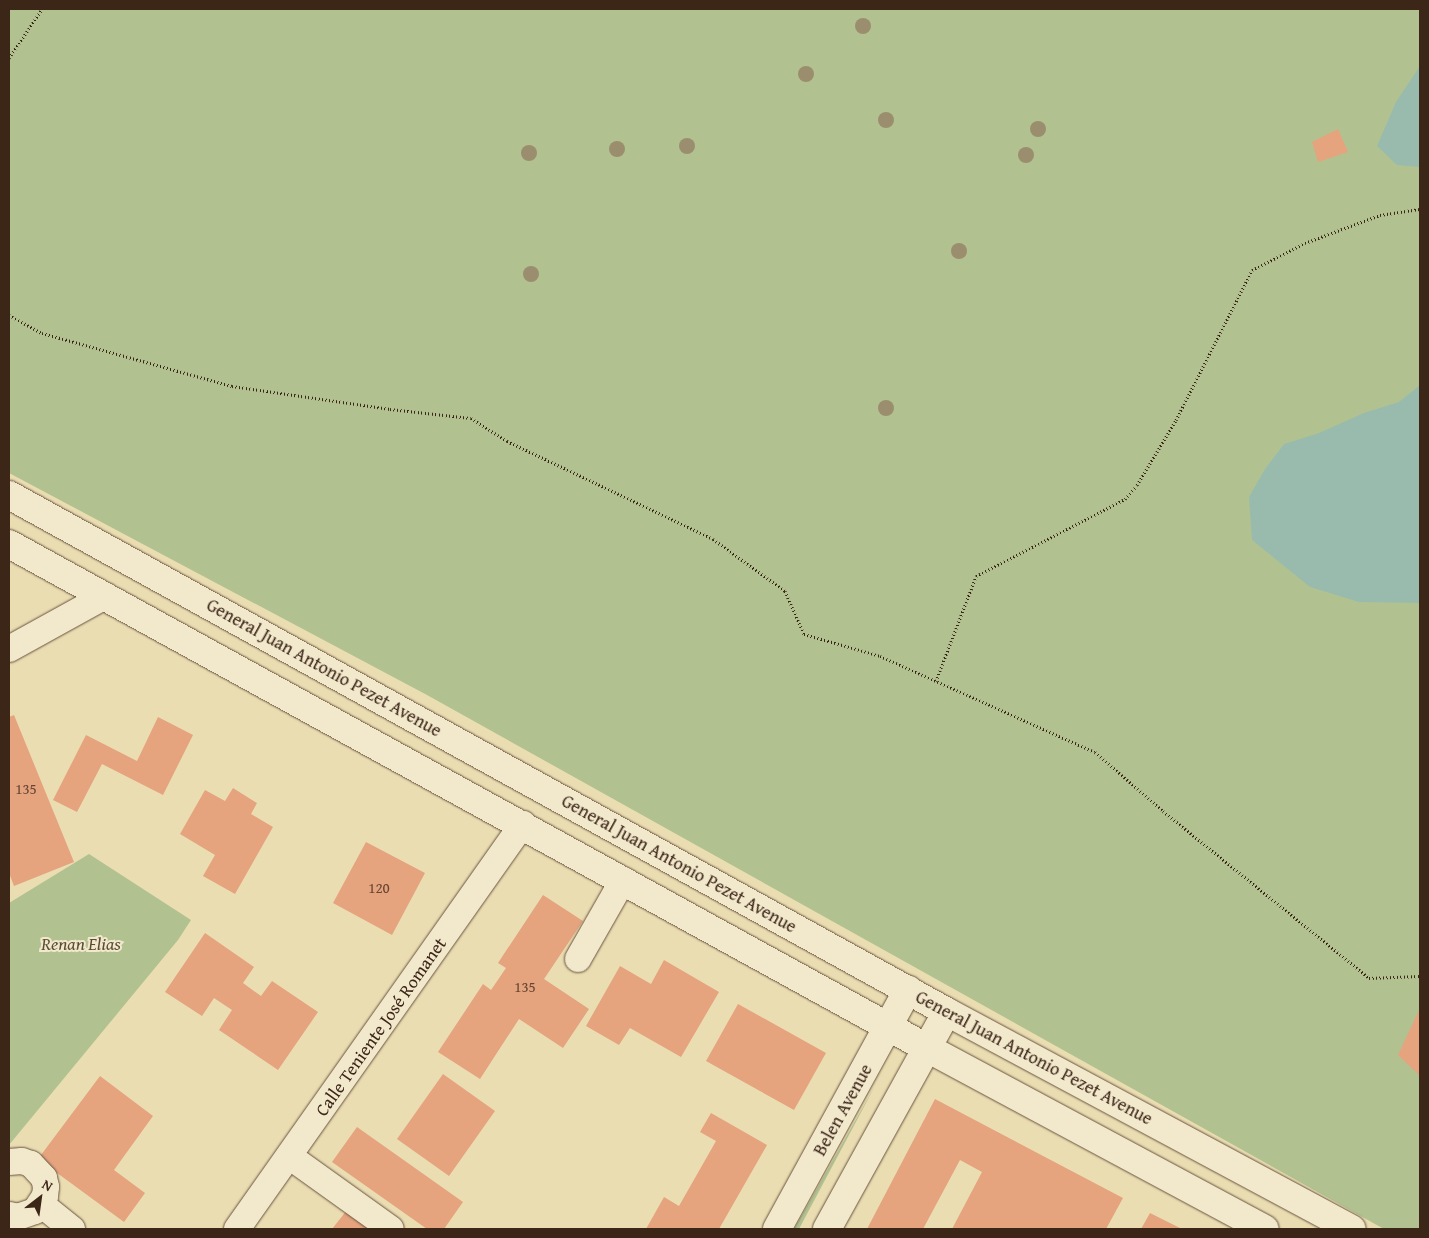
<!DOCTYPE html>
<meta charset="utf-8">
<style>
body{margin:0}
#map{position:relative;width:1429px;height:1238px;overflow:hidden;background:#ebddb2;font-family:"Gentium Book Plus",serif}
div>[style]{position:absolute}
.green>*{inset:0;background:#b1c290}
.water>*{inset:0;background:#98bbae}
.building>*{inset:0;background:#e5a37e}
.path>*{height:3px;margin-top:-1.5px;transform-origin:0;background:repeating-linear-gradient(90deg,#3c2618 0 1px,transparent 0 3.5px)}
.roads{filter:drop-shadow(0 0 1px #68543e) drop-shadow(0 0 1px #68543e)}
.street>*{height:26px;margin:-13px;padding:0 13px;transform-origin:13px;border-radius:13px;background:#f2e9cd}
.secondary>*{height:28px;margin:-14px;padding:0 14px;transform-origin:14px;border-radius:14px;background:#f2e9cd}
.trees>*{width:16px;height:16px;margin:-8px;border-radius:50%;background:#9b8e6e}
span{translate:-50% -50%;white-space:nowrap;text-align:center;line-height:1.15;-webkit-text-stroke:4px #f2e9cd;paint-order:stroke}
.number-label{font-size:15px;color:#664532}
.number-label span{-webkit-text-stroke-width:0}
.street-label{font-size:18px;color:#3c2618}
.park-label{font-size:18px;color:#594d36;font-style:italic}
.frame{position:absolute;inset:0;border:10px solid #3c2618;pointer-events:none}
.north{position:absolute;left:15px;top:1173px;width:50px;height:50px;-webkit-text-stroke:4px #f2e9cd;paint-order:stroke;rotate:30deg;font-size:14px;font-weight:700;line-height:20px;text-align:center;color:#3c2618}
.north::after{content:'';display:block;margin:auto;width:18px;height:22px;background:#3c2618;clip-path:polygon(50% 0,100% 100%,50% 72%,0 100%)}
</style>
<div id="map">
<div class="green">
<div style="clip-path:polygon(9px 9px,1420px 9px,1420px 1229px,1384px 1229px,427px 695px,9px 473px)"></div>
<div style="clip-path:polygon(89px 854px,191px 920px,178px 940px,9px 1145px,9px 903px)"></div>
<div style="clip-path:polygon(875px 1086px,799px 1229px,794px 1229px)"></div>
</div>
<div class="water">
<div style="clip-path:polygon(1420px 66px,1420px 167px,1397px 165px,1377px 146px,1396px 102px)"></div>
<div style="clip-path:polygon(1420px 385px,1420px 603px,1359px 602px,1310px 587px,1252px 540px,1249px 497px,1265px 469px,1284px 444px,1319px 433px,1364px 413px,1399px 402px)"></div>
</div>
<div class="building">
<div style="clip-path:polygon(1338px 129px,1348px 152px,1318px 162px,1312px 142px)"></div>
<div style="clip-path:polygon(14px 715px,74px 862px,14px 886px,9px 873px,9px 717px)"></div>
<div style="clip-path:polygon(158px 717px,193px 735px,163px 795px,102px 764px,77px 812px,53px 800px,86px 735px,137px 761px)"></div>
<div style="clip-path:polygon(233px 788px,257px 803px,251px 814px,273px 827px,235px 894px,203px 876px,215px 855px,180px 834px,205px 790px,225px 801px)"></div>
<div style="clip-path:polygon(366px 842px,425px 873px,392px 935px,333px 903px)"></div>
<div style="clip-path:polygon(543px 895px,583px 921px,544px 979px,589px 1009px,563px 1048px,519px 1019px,480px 1079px,438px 1052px,483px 984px,491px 990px,506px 968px,498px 963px)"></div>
<div style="clip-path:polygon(205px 933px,254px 967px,243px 983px,261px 996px,272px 981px,318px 1012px,278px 1070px,219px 1030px,232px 1010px,214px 998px,202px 1016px,165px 992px)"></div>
<div style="clip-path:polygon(664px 960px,719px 992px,681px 1057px,630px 1028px,619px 1045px,586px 1026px,620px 966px,651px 984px)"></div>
<div style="clip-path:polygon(738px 1004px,826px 1053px,794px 1110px,706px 1061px)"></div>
<div style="clip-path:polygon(1420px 1008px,1420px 1076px,1398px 1055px)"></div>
<div style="clip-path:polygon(443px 1074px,495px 1111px,449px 1176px,397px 1139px)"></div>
<div style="clip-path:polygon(100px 1076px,153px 1116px,114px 1170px,145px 1193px,124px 1222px,38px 1159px)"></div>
<div style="clip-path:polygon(935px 1099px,1123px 1198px,1106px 1229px,952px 1229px,982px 1172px,960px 1160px,923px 1229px,867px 1229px)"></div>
<div style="clip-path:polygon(711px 1113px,767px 1145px,719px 1229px,646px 1229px,664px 1197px,679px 1206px,716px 1141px,700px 1132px)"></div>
<div style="clip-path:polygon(357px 1127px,463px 1202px,444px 1229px,427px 1229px,332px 1162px)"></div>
<div style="clip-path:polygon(347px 1210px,372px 1229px,332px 1229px)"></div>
<div style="clip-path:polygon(1150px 1213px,1182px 1229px,1141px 1229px)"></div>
</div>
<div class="path">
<div style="left:9px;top:58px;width:59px;rotate:-56deg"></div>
<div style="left:9px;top:315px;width:38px;rotate:29deg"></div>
<div style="left:42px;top:333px;width:197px;rotate:15.6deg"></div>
<div style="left:232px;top:386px;width:160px;rotate:8.3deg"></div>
<div style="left:390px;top:409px;width:81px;rotate:6.3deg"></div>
<div style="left:471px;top:418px;width:43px;rotate:32.6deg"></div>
<div style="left:507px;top:441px;width:228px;rotate:25.4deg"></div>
<div style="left:713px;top:539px;width:89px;rotate:35.8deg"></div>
<div style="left:785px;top:591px;width:47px;rotate:66.2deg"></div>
<div style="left:804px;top:634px;width:79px;rotate:16.1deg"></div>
<div style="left:880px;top:656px;width:235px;rotate:24.1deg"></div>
<div style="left:1095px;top:752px;width:90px;rotate:40.9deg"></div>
<div style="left:1163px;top:811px;width:265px;rotate:39deg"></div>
<div style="left:1369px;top:978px;width:51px;rotate:-2.2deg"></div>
<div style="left:936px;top:681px;width:112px;rotate:-69.1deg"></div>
<div style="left:976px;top:576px;width:168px;rotate:-27.3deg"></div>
<div style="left:1125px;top:499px;width:18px;rotate:-49deg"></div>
<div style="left:1137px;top:485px;width:76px;rotate:-59deg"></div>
<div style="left:1176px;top:420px;width:168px;rotate:-63.1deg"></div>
<div style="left:1252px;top:270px;width:59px;rotate:-27deg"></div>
<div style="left:1305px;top:243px;width:80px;rotate:-20.5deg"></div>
<div style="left:1380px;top:215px;width:40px;rotate:-8.5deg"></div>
</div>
<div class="roads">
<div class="street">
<div style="left:9px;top:649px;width:110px;rotate:-28.9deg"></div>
<div style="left:578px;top:959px;width:91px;rotate:-60.3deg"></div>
<div style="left:289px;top:1156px;width:125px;rotate:35.6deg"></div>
<div style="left:9px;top:1162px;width:13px;rotate:-4deg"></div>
<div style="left:22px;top:1161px;width:9px;rotate:18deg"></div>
<div style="left:31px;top:1164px;width:19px;rotate:47deg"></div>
<div style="left:44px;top:1178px;width:9px;rotate:77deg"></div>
<div style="left:46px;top:1187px;width:9px;rotate:96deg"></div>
<div style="left:45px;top:1196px;width:18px;rotate:124deg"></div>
<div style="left:35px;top:1211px;width:18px;rotate:161deg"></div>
<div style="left:18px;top:1217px;width:9px;rotate:-167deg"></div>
<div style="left:41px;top:1204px;width:40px;rotate:39deg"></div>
<div style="left:237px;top:1229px;width:496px;rotate:-54.8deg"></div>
</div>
<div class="secondary">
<div style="left:9px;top:495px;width:1071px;rotate:28.86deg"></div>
<div style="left:947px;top:1012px;width:459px;rotate:28.2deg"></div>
<div style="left:9px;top:544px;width:1047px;rotate:28.77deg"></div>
<div style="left:927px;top:1048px;width:383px;rotate:28.2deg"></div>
<div style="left:777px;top:1229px;width:273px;rotate:-61.3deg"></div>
<div style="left:827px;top:1229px;width:248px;rotate:-61.1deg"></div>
</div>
</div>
<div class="trees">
<div style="left:863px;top:26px"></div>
<div style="left:806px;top:74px"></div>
<div style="left:886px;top:120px"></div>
<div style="left:1038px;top:129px"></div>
<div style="left:687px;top:146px"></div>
<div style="left:617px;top:149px"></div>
<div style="left:529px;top:153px"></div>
<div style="left:1026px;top:155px"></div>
<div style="left:959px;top:251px"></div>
<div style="left:531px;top:274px"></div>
<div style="left:886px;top:408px"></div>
</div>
<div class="number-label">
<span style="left:26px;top:789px">135</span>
<span style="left:379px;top:888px">120</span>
<span style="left:525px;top:987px">135</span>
</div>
<div class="street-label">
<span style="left:324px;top:668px;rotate:29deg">General Juan Antonio Pezet Avenue</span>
<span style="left:679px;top:864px;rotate:29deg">General Juan Antonio Pezet Avenue</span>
<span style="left:381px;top:1027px;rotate:-55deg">Calle Teniente José Romanet</span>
<span style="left:1034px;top:1058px;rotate:28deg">General Juan Antonio Pezet Avenue</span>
<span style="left:843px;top:1110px;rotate:-61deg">Belen Avenue</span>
</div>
<div class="park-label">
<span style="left:81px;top:944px">Renan Elias</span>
</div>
<div class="frame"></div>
<div class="north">N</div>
</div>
